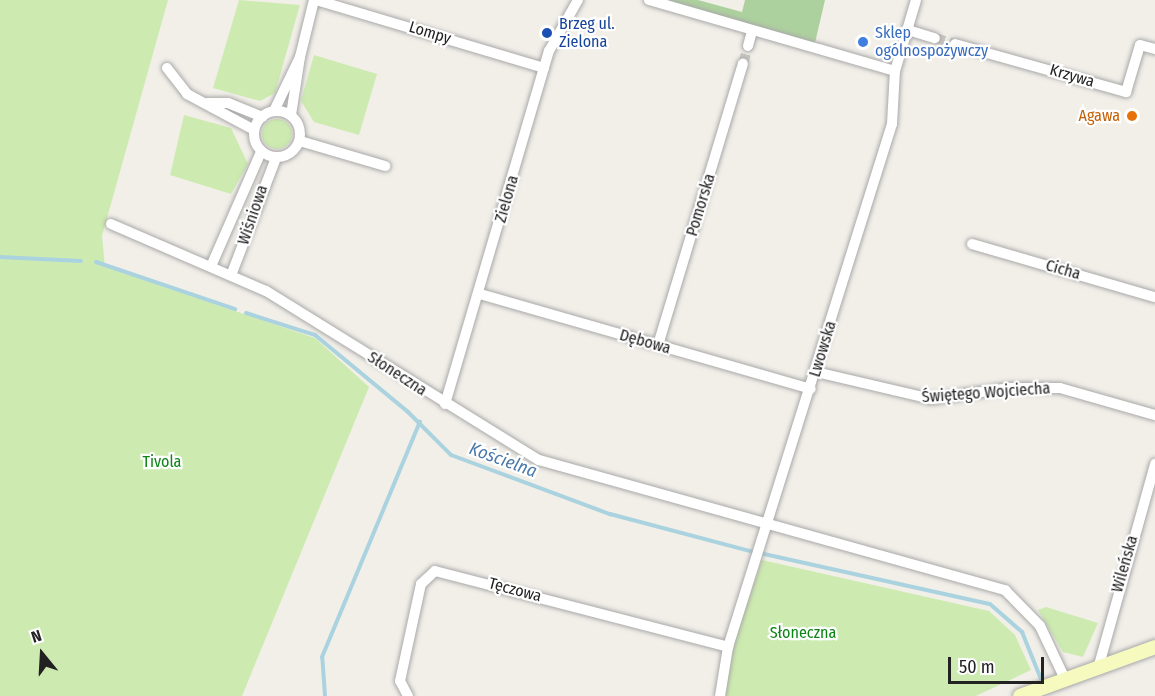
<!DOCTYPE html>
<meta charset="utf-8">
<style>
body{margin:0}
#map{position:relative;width:1155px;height:696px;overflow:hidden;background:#f2efe9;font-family:"Fira Sans Condensed",sans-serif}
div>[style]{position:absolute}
.grass>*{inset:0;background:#cdebb0}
.round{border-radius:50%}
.forest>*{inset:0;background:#add19e}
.stream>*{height:4px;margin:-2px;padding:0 2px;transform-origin:2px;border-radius:2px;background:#aad3df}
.street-tunnel>*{height:10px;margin-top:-5px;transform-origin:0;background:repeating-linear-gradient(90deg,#c8c6c1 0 10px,transparent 0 15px)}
.roads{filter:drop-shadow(0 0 2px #a9a9a9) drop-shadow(0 0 2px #a9a9a9)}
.street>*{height:10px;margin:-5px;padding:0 5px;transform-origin:5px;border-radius:5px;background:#fff}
.street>.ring{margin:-5px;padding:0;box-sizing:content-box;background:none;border:10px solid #fff;border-radius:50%}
.secondary>*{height:14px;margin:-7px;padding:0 7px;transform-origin:7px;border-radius:7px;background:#f7fabf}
.dots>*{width:16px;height:16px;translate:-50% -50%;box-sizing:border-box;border:3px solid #fff;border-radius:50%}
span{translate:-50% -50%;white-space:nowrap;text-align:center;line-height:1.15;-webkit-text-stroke:4.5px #fff;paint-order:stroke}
.transit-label{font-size:16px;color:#164399}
.left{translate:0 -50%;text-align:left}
.street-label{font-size:16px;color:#222}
.shop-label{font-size:16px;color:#366cbe}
.food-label{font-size:16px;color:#c56008}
.right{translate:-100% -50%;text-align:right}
.park-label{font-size:16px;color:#0c8416}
.water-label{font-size:18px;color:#4a7aab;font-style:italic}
.north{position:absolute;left:12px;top:624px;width:60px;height:60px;-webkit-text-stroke:4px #fff;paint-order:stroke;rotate:342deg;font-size:16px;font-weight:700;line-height:24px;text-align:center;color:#222}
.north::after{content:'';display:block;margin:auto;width:21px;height:27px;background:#222;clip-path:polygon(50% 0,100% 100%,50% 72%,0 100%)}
.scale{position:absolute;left:948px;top:657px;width:96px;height:27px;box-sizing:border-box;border:3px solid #222;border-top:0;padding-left:8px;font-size:18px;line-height:21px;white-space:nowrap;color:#222;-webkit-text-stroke:4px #fff;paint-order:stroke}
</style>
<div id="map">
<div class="grass">
<div style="clip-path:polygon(0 0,168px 0,102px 236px,105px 267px,315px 338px,369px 387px,242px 696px,0 696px)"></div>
<div style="clip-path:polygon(239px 0,300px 5px,275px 93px,260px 101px,213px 88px)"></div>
<div style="clip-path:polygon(314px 55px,377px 74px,359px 135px,314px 122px,301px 101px)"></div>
<div style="clip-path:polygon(184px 115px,231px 128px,248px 164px,231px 194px,170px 175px)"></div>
<div class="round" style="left:262px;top:119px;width:30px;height:30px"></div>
<div style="clip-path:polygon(762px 560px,989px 611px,1015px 635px,1031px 670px,976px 696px,724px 696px,731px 651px)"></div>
<div style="clip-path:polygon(1046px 607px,1098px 623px,1083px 657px,1063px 652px,1038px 610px)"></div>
</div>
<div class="forest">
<div style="clip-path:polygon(659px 0,698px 0,742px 12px,745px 0,825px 0,815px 43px)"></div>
</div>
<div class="stream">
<div style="left:0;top:257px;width:81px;rotate:2.8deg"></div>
<div style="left:96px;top:262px;width:147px;rotate:18.7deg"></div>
<div style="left:246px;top:313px;width:72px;rotate:17.7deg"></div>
<div style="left:315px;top:335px;width:121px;rotate:39.6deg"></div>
<div style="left:408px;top:412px;width:61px;rotate:45deg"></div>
<div style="left:451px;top:455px;width:170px;rotate:20.4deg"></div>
<div style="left:610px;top:514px;width:149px;rotate:14.8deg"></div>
<div style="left:764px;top:554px;width:231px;rotate:12.5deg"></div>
<div style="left:990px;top:604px;width:43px;rotate:41.2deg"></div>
<div style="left:1022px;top:632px;width:56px;rotate:68deg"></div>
<div style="left:325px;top:696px;width:39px;rotate:-94deg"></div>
<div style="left:322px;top:657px;width:255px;rotate:-67.4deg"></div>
</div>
<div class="street-tunnel">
<div style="left:935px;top:38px;width:21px;rotate:17deg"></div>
<div style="left:743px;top:64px;width:19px;rotate:-74deg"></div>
</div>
<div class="roads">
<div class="street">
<div style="left:316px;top:0;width:238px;rotate:16.6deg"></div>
<div style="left:649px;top:0;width:256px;rotate:16.1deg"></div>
<div style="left:908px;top:30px;width:28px;rotate:17deg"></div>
<div style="left:955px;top:44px;width:178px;rotate:15.7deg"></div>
<div style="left:1126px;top:92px;width:49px;rotate:-73.4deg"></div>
<div style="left:1140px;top:45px;width:16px;rotate:15deg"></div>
<div style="left:748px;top:46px;width:16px;rotate:-75deg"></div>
<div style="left:167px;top:68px;width:33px;rotate:52deg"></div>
<div style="left:187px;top:94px;width:76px;rotate:28.2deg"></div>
<div style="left:208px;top:103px;width:20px"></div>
<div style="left:228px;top:103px;width:37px;rotate:22deg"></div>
<div class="ring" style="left:254px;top:111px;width:36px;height:36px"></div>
<div style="left:274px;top:111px;width:60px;rotate:-64.3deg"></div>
<div style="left:300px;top:57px;width:59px;rotate:-76.2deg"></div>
<div style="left:291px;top:115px;width:59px;rotate:-81.2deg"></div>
<div style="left:300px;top:141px;width:89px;rotate:16.4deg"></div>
<div style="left:111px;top:224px;width:169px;rotate:23.4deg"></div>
<div style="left:266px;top:291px;width:321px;rotate:31.8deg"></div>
<div style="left:539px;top:460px;width:484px;rotate:15.6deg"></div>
<div style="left:1005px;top:590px;width:50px;rotate:45.8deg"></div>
<div style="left:1040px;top:626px;width:56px;rotate:64.8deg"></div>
<div style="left:972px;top:244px;width:191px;rotate:16.2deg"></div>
<div style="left:212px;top:264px;width:122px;rotate:-66.4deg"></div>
<div style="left:232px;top:273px;width:123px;rotate:-69.1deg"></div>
<div style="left:480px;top:294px;width:344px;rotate:16deg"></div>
<div style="left:658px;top:345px;width:294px;rotate:-73.2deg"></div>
<div style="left:816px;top:372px;width:118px;rotate:13.2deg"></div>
<div style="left:931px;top:399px;width:80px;rotate:-7.9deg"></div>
<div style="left:1010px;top:388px;width:50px"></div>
<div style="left:1060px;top:388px;width:99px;rotate:15.9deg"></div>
<div style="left:445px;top:404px;width:368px;rotate:-73.6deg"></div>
<div style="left:549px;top:51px;width:59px;rotate:-60.4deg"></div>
<div style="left:1099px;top:665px;width:209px;rotate:-74.4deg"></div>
<div style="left:408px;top:696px;width:17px;rotate:-118deg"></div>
<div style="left:400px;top:681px;width:99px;rotate:-77.8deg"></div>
<div style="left:421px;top:584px;width:19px;rotate:-43deg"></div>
<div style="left:435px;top:571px;width:303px;rotate:14.5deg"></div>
<div style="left:720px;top:696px;width:50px;rotate:-80.7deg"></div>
<div style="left:728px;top:647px;width:548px;rotate:-72.59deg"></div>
<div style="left:892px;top:124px;width:53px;rotate:-86.8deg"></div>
<div style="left:895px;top:71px;width:74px;rotate:-73.5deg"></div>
</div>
<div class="secondary">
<div style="left:1020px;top:696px;width:144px;rotate:-19.9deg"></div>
</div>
</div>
<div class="dots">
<div style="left:547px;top:33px;background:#1a4fb4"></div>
<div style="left:863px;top:42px;background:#3f7fe0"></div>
<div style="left:1132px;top:116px;background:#e8710a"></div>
</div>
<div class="transit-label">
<span class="left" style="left:559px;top:33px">Brzeg ul.<br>Zielona</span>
</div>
<div class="street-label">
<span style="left:430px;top:33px;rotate:17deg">Lompy</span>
<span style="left:1072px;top:76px;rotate:16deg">Krzywa</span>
<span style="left:507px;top:199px;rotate:-74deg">Zielona</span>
<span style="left:701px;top:205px;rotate:-73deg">Pomorska</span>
<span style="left:253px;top:215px;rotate:-71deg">Wiśniowa</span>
<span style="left:1063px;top:270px;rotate:16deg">Cicha</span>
<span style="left:645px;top:342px;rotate:16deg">Dębowa</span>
<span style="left:823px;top:349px;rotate:-73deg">Lwowska</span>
<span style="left:397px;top:374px;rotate:33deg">Słoneczna</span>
<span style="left:986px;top:393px;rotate:-4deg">Świętego Wojciecha</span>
<span style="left:1125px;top:564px;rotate:-74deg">Wileńska</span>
<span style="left:515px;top:590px;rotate:15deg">Tęczowa</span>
</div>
<div class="shop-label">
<span class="left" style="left:875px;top:42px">Sklep<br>ogólnospożywczy</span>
</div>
<div class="food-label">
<span class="right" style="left:1120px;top:116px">Agawa</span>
</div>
<div class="park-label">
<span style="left:162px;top:462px">Tivola</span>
<span style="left:803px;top:633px">Słoneczna</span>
</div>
<div class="water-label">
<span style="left:503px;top:460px;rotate:20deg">Kościelna</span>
</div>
<div class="north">N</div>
<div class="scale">50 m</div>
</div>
